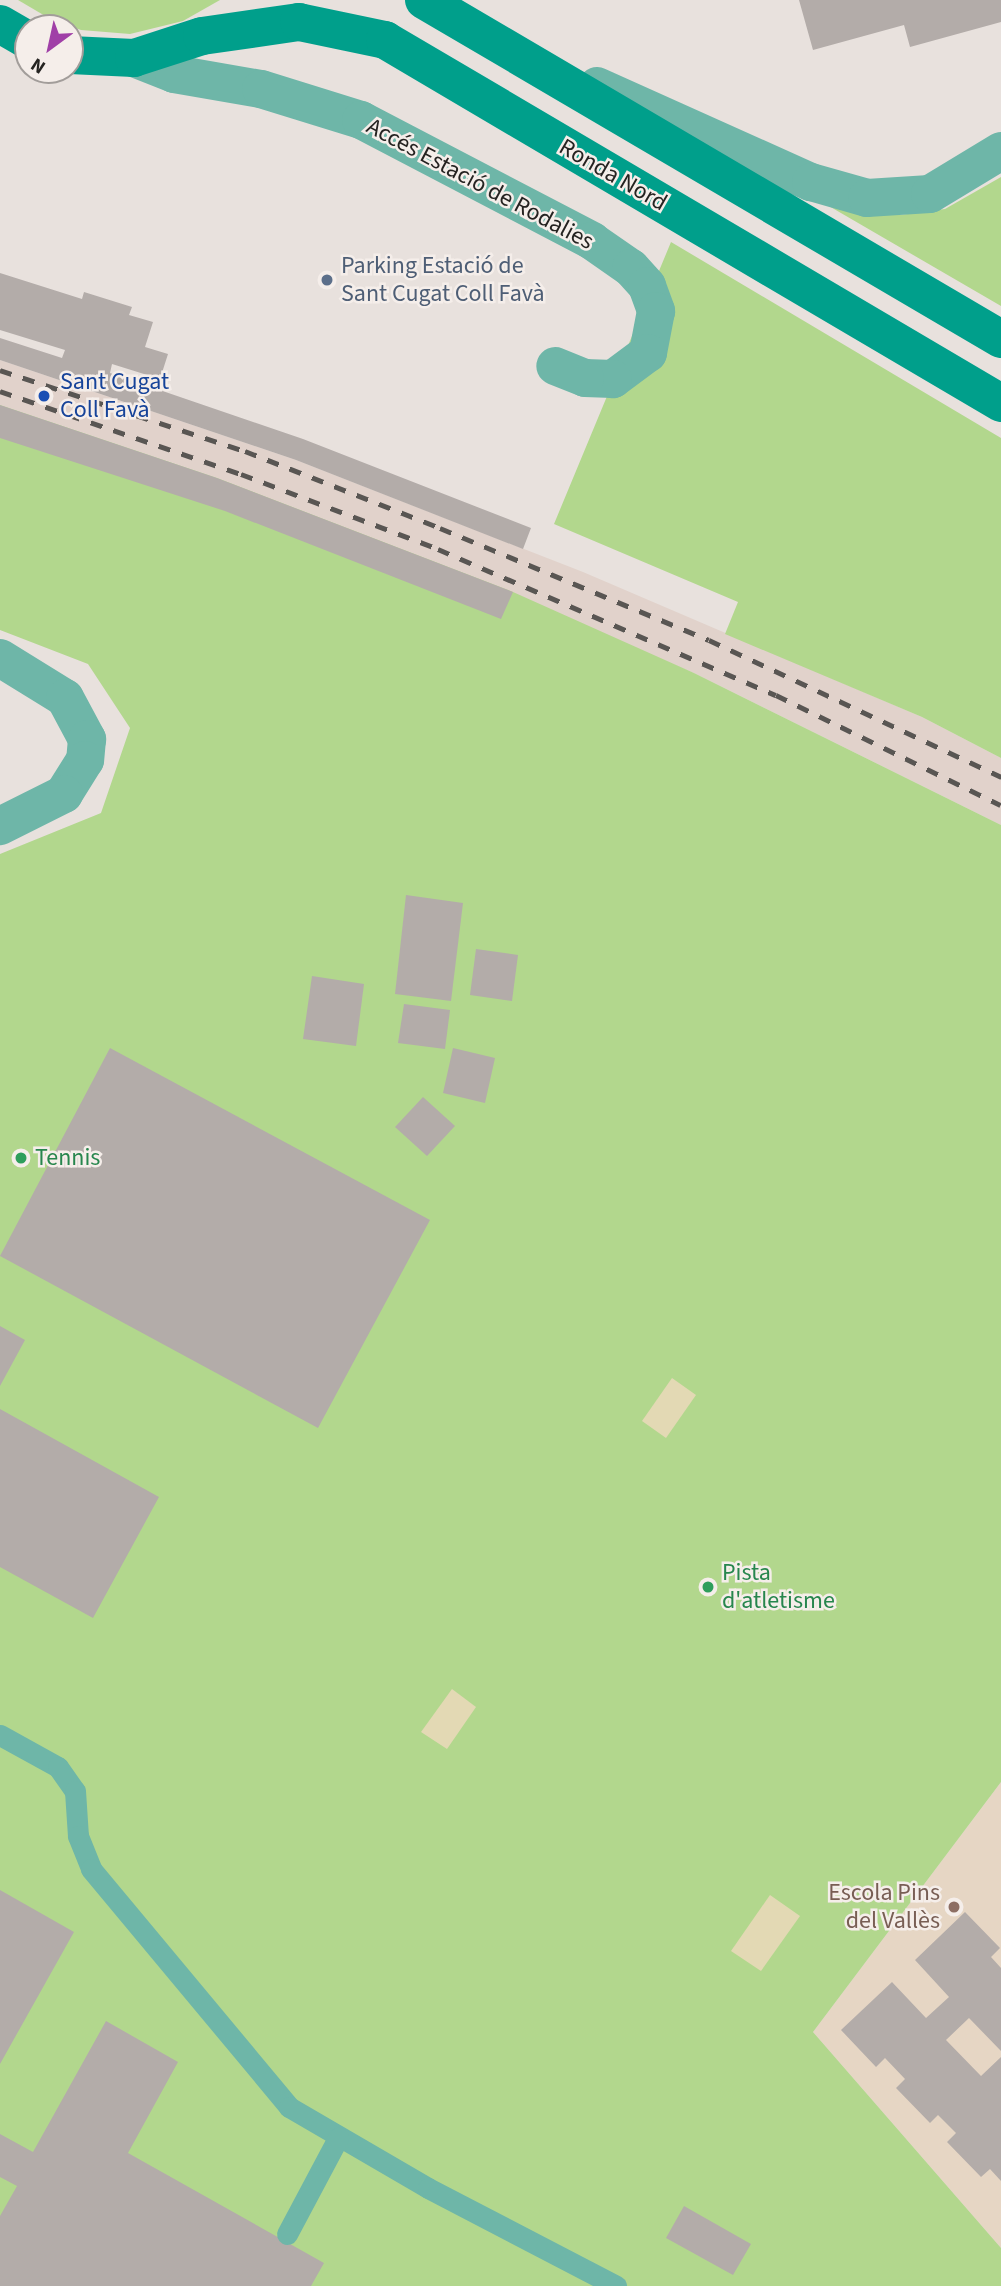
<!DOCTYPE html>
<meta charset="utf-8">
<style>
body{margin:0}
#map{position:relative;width:1001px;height:2286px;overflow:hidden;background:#e8e1dd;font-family:"Source Sans 3",sans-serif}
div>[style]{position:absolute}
.built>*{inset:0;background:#e1d2cb}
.education>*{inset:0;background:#e6d6c4}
.green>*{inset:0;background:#b2d78d}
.sand>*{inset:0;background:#e3d9b4}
.building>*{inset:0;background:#b3aca9}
.lane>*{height:21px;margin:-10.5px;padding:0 10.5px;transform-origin:10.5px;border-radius:10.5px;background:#6eb6a8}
.street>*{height:38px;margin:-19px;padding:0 19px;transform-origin:19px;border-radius:19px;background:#6eb6a8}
.secondary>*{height:38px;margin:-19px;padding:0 19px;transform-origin:19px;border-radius:19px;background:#009f8b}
.rail>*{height:5px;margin-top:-2.5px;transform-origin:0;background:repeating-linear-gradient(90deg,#595653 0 12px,transparent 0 24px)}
.dots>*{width:19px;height:19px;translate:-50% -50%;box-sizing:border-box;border:4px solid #f5eeea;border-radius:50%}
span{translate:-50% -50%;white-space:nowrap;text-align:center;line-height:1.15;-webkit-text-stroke:5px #f5eeea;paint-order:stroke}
.street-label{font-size:24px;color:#252321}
.service-label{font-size:24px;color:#4e5e75}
.left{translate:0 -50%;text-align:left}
.transit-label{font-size:24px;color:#164399}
.leisure-label{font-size:24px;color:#27864d}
.education-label{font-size:24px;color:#785e54}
.right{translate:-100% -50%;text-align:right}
.north{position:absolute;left:14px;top:14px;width:70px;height:70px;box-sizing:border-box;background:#f5eeea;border:2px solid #a29d9a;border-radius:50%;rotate:213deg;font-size:19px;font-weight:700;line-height:28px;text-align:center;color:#252321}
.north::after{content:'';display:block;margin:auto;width:24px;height:32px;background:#a03fa7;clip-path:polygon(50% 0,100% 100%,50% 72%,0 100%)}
</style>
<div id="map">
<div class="built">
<div style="clip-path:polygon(0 360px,296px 460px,583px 572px,922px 717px,1001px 758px,1001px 825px,694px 673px,217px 478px,0 405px)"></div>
</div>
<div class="education">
<div style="clip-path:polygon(1001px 1782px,1001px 2248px,813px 2032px)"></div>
</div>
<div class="green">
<div style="clip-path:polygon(18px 0,220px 0,183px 21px,130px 34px,81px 30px,52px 20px)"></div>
<div style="clip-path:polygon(1001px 177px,1001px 306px,822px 202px,900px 215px,945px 209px)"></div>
<div style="clip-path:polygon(671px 242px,1001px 438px,1001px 758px,922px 717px,725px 634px,738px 602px,554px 524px)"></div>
<div style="clip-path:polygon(0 405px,217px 478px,513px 592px,694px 673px,1001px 825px,1001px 1782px,813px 2032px,1001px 2248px,1001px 2286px,0 2286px,0 854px,101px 813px,130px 728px,88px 664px,0 630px)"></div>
</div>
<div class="sand">
<div style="clip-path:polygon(672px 1378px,696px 1395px,666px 1438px,642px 1421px)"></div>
<div style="clip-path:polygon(452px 1689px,476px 1707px,447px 1749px,421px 1732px)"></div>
<div style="clip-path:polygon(770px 1895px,800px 1916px,761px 1971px,731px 1951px)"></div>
</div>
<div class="building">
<div style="clip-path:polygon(799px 0,1001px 0,1001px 22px,910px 47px,904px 25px,813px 50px)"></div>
<div style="clip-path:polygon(0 273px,82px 299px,84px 292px,132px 307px,129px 315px,153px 322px,145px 347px,168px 354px,160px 379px,112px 364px,110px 373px,303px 439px,531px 528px,523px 549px,296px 460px,0 360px,0 338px,62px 358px,65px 350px,0 330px)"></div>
<div style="clip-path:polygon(0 405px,217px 478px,513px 592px,501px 619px,225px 511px,0 438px)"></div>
<div style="clip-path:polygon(406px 895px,463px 903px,451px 1001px,395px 994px)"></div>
<div style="clip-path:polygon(476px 949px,518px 955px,512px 1001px,470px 995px)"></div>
<div style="clip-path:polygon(312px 976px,364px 984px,356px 1046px,303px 1039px)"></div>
<div style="clip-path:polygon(404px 1004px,450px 1010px,445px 1049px,398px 1043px)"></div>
<div style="clip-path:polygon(110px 1048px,430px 1220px,318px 1428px,0 1256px)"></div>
<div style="clip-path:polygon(453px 1048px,495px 1058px,485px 1103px,443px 1093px)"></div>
<div style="clip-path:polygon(423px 1097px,455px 1126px,427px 1156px,395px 1127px)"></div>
<div style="clip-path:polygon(0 1326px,25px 1340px,0 1386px)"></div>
<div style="clip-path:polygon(0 1409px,159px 1497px,93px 1618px,0 1567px)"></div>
<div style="clip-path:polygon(0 1890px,74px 1932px,0 2064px)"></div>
<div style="clip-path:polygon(965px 1912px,1000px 1948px,991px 1957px,1001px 1968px,1001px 2051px,969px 2018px,946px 2040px,981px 2076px,1001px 2057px,1001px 2181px,990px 2169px,981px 2177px,947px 2142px,956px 2133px,938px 2115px,930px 2123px,896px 2088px,905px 2079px,885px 2058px,876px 2067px,841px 2030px,892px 1982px,926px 2018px,949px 1997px,915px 1960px)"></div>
<div style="clip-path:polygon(106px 2021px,178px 2062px,128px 2153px,324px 2263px,311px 2286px,0 2286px,0 2216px,17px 2186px,0 2177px,0 2134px,33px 2152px)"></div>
<div style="clip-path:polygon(684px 2206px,751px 2244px,733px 2275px,666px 2238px)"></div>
</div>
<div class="lane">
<div style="left:0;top:1735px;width:66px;rotate:28.9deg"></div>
<div style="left:58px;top:1767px;width:29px;rotate:55deg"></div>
<div style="left:75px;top:1791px;width:45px;rotate:86.2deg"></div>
<div style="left:78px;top:1836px;width:35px;rotate:68deg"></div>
<div style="left:91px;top:1869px;width:310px;rotate:50.2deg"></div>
<div style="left:289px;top:2107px;width:161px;rotate:30.2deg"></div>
<div style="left:428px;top:2188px;width:212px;rotate:27.5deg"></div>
<div style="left:287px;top:2234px;width:109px;rotate:-62deg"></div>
</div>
<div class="street">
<div style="left:134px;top:58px;width:43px;rotate:21.8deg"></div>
<div style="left:174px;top:74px;width:88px;rotate:9.8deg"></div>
<div style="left:261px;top:89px;width:105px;rotate:17.2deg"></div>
<div style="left:361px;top:120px;width:261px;rotate:27.6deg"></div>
<div style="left:592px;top:241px;width:47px;rotate:34.7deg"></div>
<div style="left:631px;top:268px;width:24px;rotate:48deg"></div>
<div style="left:647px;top:286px;width:27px;rotate:70deg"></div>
<div style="left:656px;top:311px;width:43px;rotate:100.8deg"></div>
<div style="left:648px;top:353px;width:44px;rotate:143.4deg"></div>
<div style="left:613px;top:379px;width:28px;rotate:-178deg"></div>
<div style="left:585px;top:378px;width:32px;rotate:-158deg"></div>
<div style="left:597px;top:86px;width:235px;rotate:24.2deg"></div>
<div style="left:811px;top:182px;width:58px;rotate:15.9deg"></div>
<div style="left:867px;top:198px;width:63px;rotate:-3.6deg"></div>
<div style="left:930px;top:194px;width:83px;rotate:-31.2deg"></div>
<div style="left:0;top:658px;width:76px;rotate:31.6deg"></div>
<div style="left:65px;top:698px;width:47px;rotate:61.8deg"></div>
<div style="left:87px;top:739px;width:21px;rotate:95deg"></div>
<div style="left:85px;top:760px;width:40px;rotate:122deg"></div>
<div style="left:64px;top:794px;width:72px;rotate:153.4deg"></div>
</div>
<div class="secondary">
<div style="left:424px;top:0;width:669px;rotate:30.44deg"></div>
<div style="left:0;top:24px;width:32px;rotate:30deg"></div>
<div style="left:70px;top:55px;width:64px;rotate:2.7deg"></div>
<div style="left:134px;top:58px;width:71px;rotate:-17.9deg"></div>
<div style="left:202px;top:36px;width:98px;rotate:-8.2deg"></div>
<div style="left:299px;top:22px;width:88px;rotate:11.8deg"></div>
<div style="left:385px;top:40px;width:715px;rotate:30.51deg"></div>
</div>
<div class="rail">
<div style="left:0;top:370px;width:258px;rotate:18.3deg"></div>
<div style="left:245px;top:451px;width:210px;rotate:21.5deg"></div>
<div style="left:440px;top:528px;width:291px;rotate:22.6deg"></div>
<div style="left:709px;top:640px;width:323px;rotate:25.1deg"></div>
<div style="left:0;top:391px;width:255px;rotate:19deg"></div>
<div style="left:241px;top:474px;width:211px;rotate:20.8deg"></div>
<div style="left:438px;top:549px;width:368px;rotate:23.4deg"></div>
<div style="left:776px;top:695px;width:250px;rotate:26.1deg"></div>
</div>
<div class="dots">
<div style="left:327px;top:280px;background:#5c6f8a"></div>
<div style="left:44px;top:396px;background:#1a4fb4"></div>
<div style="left:21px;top:1158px;background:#2e9e5b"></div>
<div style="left:708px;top:1587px;background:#2e9e5b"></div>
<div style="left:954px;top:1907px;background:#8d6e63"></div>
</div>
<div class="street-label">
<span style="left:613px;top:175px;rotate:30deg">Ronda Nord</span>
<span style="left:480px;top:184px;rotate:28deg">Accés Estació de Rodalies</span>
</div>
<div class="service-label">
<span class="left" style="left:341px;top:280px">Parking Estació de<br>Sant Cugat Coll Favà</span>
</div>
<div class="transit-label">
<span class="left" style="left:60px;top:396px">Sant Cugat<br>Coll Favà</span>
</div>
<div class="leisure-label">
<span class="left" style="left:35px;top:1158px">Tennis</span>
<span class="left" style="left:722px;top:1587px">Pista<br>d'atletisme</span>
</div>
<div class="education-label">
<span class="right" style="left:940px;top:1907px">Escola Pins<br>del Vallès</span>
</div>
<div class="north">N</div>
</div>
